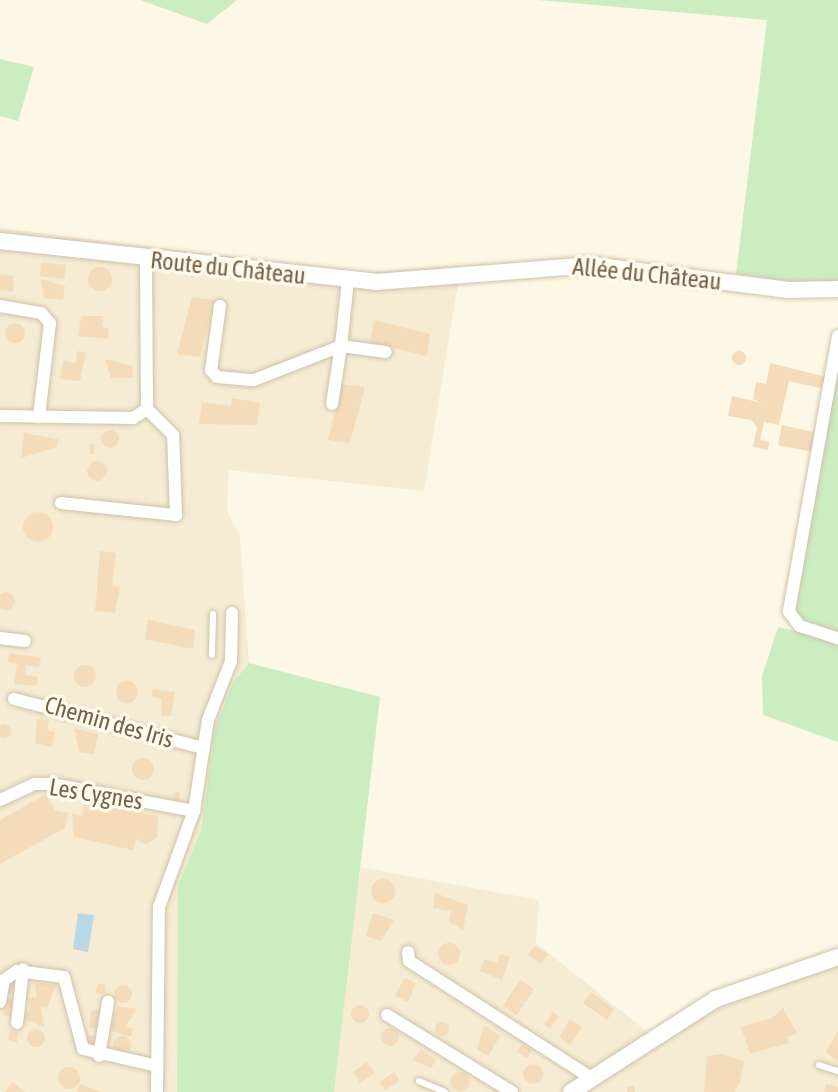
<!DOCTYPE html>
<meta charset="utf-8">
<style>
body{margin:0}
#map{position:relative;width:838px;height:1092px;overflow:hidden;background:#fdf8e5;font-family:"Asap Condensed",sans-serif}
div>[style]{position:absolute}
.residential>*{inset:0;background:#f5ecd3}
.green>*{inset:0;background:#ccecc2}
.water>*{inset:0;background:#b8d8e8}
.building>*{inset:0;background:#f4dcbb}
.round{border-radius:50%}
.roads{filter:drop-shadow(0 0 2px #cfc1ab) drop-shadow(0 0 2px #cfc1ab)}
.lane>*{height:6px;margin:-3px;padding:0 3px;transform-origin:3px;border-radius:3px;background:#fff}
.street>*{height:12px;margin:-6px;padding:0 6px;transform-origin:6px;border-radius:6px;background:#fff}
.secondary>*{height:16px;margin:-8px;padding:0 8px;transform-origin:8px;border-radius:8px;background:#fff}
span{translate:-50% -50%;white-space:nowrap;text-align:center;line-height:1.15;-webkit-text-stroke:7px #fffbec;paint-order:stroke}
.street-label{font-size:24px;color:#776249}
</style>
<div id="map">
<div class="residential">
<div style="clip-path:polygon(0 228px,362px 273px,461px 265px,424px 491px,229px 470px,227px 511px,240px 536px,249px 663px,234px 681px,201px 831px,178px 886px,177px 1092px,0 1092px)"></div>
<div style="clip-path:polygon(359px 867px,539px 900px,536px 943px,650px 1034px,838px 957px,838px 1092px,334px 1092px)"></div>
</div>
<div class="green">
<div style="clip-path:polygon(140px 0,237px 0,207px 24px)"></div>
<div style="clip-path:polygon(538px 0,838px 0,838px 280px,813px 285px,736px 274px,767px 20px)"></div>
<div style="clip-path:polygon(0 59px,34px 67px,18px 121px,0 116px)"></div>
<div style="clip-path:polygon(838px 370px,838px 632px,802px 622px,793px 609px)"></div>
<div style="clip-path:polygon(778px 627px,838px 641px,838px 742px,763px 715px,762px 676px)"></div>
<div style="clip-path:polygon(249px 663px,380px 697px,334px 1092px,177px 1092px,178px 885px,201px 831px,215px 728px,234px 681px)"></div>
</div>
<div class="water">
<div style="clip-path:polygon(78px 913px,94px 915px,88px 952px,73px 949px)"></div>
</div>
<div class="building">
<div style="clip-path:polygon(41px 262px,66px 265px,64px 279px,40px 276px)"></div>
<div class="round" style="left:88px;top:267px;width:24px;height:24px"></div>
<div style="clip-path:polygon(0 274px,14px 276px,13px 292px,0 290px)"></div>
<div style="clip-path:polygon(41px 279px,65px 286px,63px 300px,44px 298px)"></div>
<div style="clip-path:polygon(192px 297px,214px 300px,200px 357px,177px 354px)"></div>
<div style="clip-path:polygon(81px 316px,104px 316px,101px 327px,109px 328px,108px 339px,78px 336px)"></div>
<div style="clip-path:polygon(374px 320px,430px 334px,427px 356px,370px 342px)"></div>
<div class="round" style="left:5px;top:323px;width:20px;height:20px"></div>
<div style="clip-path:polygon(77px 351px,86px 353px,80px 381px,60px 379px,63px 361px,76px 363px)"></div>
<div class="round" style="left:732px;top:351px;width:14px;height:14px"></div>
<div style="clip-path:polygon(105px 359px,133px 366px,132px 378px,111px 378px)"></div>
<div style="clip-path:polygon(770px 363px,826px 377px,824px 389px,789px 381px,779px 425px,764px 422px,760px 440px,769px 442px,768px 450px,753px 447px,757px 427px,751px 420px,728px 416px,732px 396px,762px 403px,753px 399px,756px 382px,766px 384px)"></div>
<div style="clip-path:polygon(342px 384px,365px 387px,350px 443px,328px 440px)"></div>
<div style="clip-path:polygon(232px 398px,260px 403px,257px 425px,199px 424px,202px 402px,231px 406px)"></div>
<div style="clip-path:polygon(782px 425px,817px 433px,813px 452px,778px 445px)"></div>
<div class="round" style="left:101px;top:430px;width:18px;height:18px"></div>
<div style="clip-path:polygon(24px 433px,58px 439px,57px 447px,21px 458px)"></div>
<div style="clip-path:polygon(90px 444px,95px 444px,94px 454px,89px 454px)"></div>
<div class="round" style="left:87px;top:461px;width:20px;height:20px"></div>
<div class="round" style="left:23px;top:512px;width:30px;height:30px"></div>
<div style="clip-path:polygon(100px 551px,116px 553px,112px 586px,120px 587px,115px 613px,95px 611px)"></div>
<div class="round" style="left:-3px;top:592px;width:18px;height:18px"></div>
<div style="clip-path:polygon(148px 620px,195px 630px,193px 649px,145px 639px)"></div>
<div style="clip-path:polygon(9px 653px,41px 657px,39px 667px,26px 665px,25px 675px,38px 677px,37px 686px,14px 684px,17px 664px,8px 662px)"></div>
<div class="round" style="left:74px;top:665px;width:22px;height:22px"></div>
<div class="round" style="left:116px;top:681px;width:22px;height:22px"></div>
<div style="clip-path:polygon(153px 689px,175px 692px,171px 716px,161px 716px,162px 699px,151px 697px)"></div>
<div style="clip-path:polygon(37px 719px,49px 720px,47px 730px,55px 732px,52px 747px,35px 743px)"></div>
<div class="round" style="left:-3px;top:724px;width:14px;height:14px"></div>
<div style="clip-path:polygon(74px 728px,98px 734px,94px 754px,79px 752px)"></div>
<div class="round" style="left:132px;top:758px;width:22px;height:22px"></div>
<div style="clip-path:polygon(175px 791px,180px 792px,179px 801px,173px 800px)"></div>
<div style="clip-path:polygon(46px 794px,55px 810px,68px 813px,65px 828px,0 864px,0 820px)"></div>
<div style="clip-path:polygon(85px 800px,158px 816px,157px 838px,146px 845px,136px 839px,133px 850px,74px 837px,72px 814px,82px 816px)"></div>
<div class="round" style="left:371px;top:879px;width:24px;height:24px"></div>
<div style="clip-path:polygon(435px 893px,468px 905px,463px 930px,449px 922px,451px 911px,433px 908px)"></div>
<div style="clip-path:polygon(373px 913px,394px 920px,381px 941px,366px 936px)"></div>
<div class="round" style="left:438px;top:943px;width:22px;height:22px"></div>
<div style="clip-path:polygon(535px 946px,548px 954px,541px 964px,528px 955px)"></div>
<div style="clip-path:polygon(500px 954px,510px 957px,502px 980px,480px 971px,484px 959px,497px 963px)"></div>
<div style="clip-path:polygon(404px 978px,416px 983px,408px 1002px,395px 996px)"></div>
<div style="clip-path:polygon(520px 980px,534px 989px,525px 1003px,516px 998px,524px 1004px,517px 1015px,503px 1006px)"></div>
<div style="clip-path:polygon(34px 982px,56px 985px,47px 1008px,41px 1007px,44px 1027px,23px 1019px,30px 1007px,26px 998px,37px 997px)"></div>
<div style="clip-path:polygon(98px 983px,106px 985px,105px 994px,96px 993px)"></div>
<div class="round" style="left:114px;top:985px;width:18px;height:18px"></div>
<div style="clip-path:polygon(8px 985px,17px 986px,16px 995px,6px 993px)"></div>
<div style="clip-path:polygon(591px 992px,614px 1009px,607px 1020px,583px 1003px)"></div>
<div style="clip-path:polygon(5px 998px,15px 1000px,12px 1017px,3px 1015px)"></div>
<div class="round" style="left:351px;top:1005px;width:18px;height:18px"></div>
<div style="clip-path:polygon(118px 1006px,136px 1009px,126px 1027px,133px 1028px,131px 1037px,109px 1030px)"></div>
<div style="clip-path:polygon(783px 1008px,797px 1033px,787px 1037px,789px 1043px,750px 1054px,741px 1027px,772px 1018px)"></div>
<div style="clip-path:polygon(91px 1010px,101px 1011px,98px 1029px,89px 1027px)"></div>
<div style="clip-path:polygon(553px 1012px,559px 1016px,550px 1029px,544px 1025px)"></div>
<div style="clip-path:polygon(570px 1019px,582px 1027px,570px 1045px,559px 1037px)"></div>
<div class="round" style="left:435px;top:1022px;width:14px;height:14px"></div>
<div style="clip-path:polygon(484px 1025px,500px 1036px,488px 1056px,477px 1049px)"></div>
<div class="round" style="left:381px;top:1028px;width:18px;height:18px"></div>
<div class="round" style="left:27px;top:1029px;width:18px;height:18px"></div>
<div style="clip-path:polygon(9px 1031px,18px 1032px,17px 1042px,8px 1040px)"></div>
<div style="clip-path:polygon(838px 1031px,838px 1062px,826px 1052px)"></div>
<div style="clip-path:polygon(88px 1035px,97px 1036px,96px 1045px,86px 1043px)"></div>
<div class="round" style="left:113px;top:1036px;width:18px;height:18px"></div>
<div style="clip-path:polygon(522px 1044px,532px 1050px,527px 1058px,517px 1052px)"></div>
<div style="clip-path:polygon(421px 1049px,436px 1060px,431px 1068px,413px 1060px)"></div>
<div style="clip-path:polygon(722px 1054px,744px 1061px,740px 1082px,734px 1092px,704px 1092px,707px 1056px)"></div>
<div style="clip-path:polygon(367px 1062px,375px 1073px,360px 1083px,353px 1072px)"></div>
<div class="round" style="left:523px;top:1064px;width:20px;height:20px"></div>
<div class="round" style="left:58px;top:1067px;width:22px;height:22px"></div>
<div style="clip-path:polygon(394px 1072px,400px 1081px,385px 1090px,380px 1082px)"></div>
<div class="round" style="left:450px;top:1072px;width:20px;height:20px"></div>
<div style="clip-path:polygon(13px 1082px,25px 1092px,4px 1092px)"></div>
<div style="clip-path:polygon(80px 1084px,101px 1092px,77px 1092px)"></div>
<div style="clip-path:polygon(826px 1084px,838px 1087px,838px 1092px,824px 1092px)"></div>
<div class="round" style="left:627px;top:1086px;width:8px;height:8px"></div>
</div>
<div class="roads">
<div class="lane">
<div style="left:212px;top:655px;width:41px;rotate:-88.6deg"></div>
<div style="left:819px;top:1065px;width:20px;rotate:18deg"></div>
<div style="left:419px;top:1081px;width:28px;rotate:23deg"></div>
</div>
<div class="street">
<div style="left:0;top:306px;width:42px;rotate:9.7deg"></div>
<div style="left:41px;top:313px;width:13px;rotate:48deg"></div>
<div style="left:50px;top:323px;width:95px;rotate:96.7deg"></div>
<div style="left:220px;top:306px;width:65px;rotate:98deg"></div>
<div style="left:211px;top:370px;width:9px;rotate:49deg"></div>
<div style="left:217px;top:377px;width:37px;rotate:5deg"></div>
<div style="left:254px;top:380px;width:93px;rotate:-21.3deg"></div>
<div style="left:341px;top:346px;width:66px;rotate:-83.9deg"></div>
<div style="left:838px;top:336px;width:280px;rotate:100.1deg"></div>
<div style="left:789px;top:612px;width:18px;rotate:52deg"></div>
<div style="left:800px;top:626px;width:40px;rotate:18deg"></div>
<div style="left:332px;top:404px;width:59px;rotate:-81.2deg"></div>
<div style="left:341px;top:346px;width:45px;rotate:7.6deg"></div>
<div style="left:0;top:416px;width:133px;rotate:0.9deg"></div>
<div style="left:133px;top:418px;width:17px;rotate:-33deg"></div>
<div style="left:147px;top:409px;width:150px;rotate:-90.4deg"></div>
<div style="left:61px;top:503px;width:116px;rotate:6deg"></div>
<div style="left:176px;top:515px;width:80px;rotate:-92.1deg"></div>
<div style="left:173px;top:435px;width:37px;rotate:-135deg"></div>
<div style="left:0;top:638px;width:25px;rotate:7deg"></div>
<div style="left:14px;top:699px;width:196px;rotate:14.5deg"></div>
<div style="left:0;top:800px;width:38px;rotate:-25deg"></div>
<div style="left:35px;top:784px;width:17px"></div>
<div style="left:52px;top:784px;width:145px;rotate:10.8deg"></div>
<div style="left:408px;top:952px;width:9px;rotate:84deg"></div>
<div style="left:409px;top:961px;width:215px;rotate:32.7deg"></div>
<div style="left:0;top:1002px;width:22px;rotate:-80deg"></div>
<div style="left:4px;top:980px;width:16px;rotate:-35deg"></div>
<div style="left:17px;top:971px;width:47px;rotate:7.3deg"></div>
<div style="left:64px;top:977px;width:74px;rotate:75.2deg"></div>
<div style="left:83px;top:1049px;width:76px;rotate:12.9deg"></div>
<div style="left:387px;top:1015px;width:147px;rotate:31.6deg"></div>
<div style="left:17px;top:1023px;width:54px;rotate:-83.7deg"></div>
<div style="left:99px;top:1056px;width:55px;rotate:-80.5deg"></div>
<div style="left:157px;top:1092px;width:185px;rotate:-89.4deg"></div>
<div style="left:159px;top:907px;width:102px;rotate:-70deg"></div>
<div style="left:194px;top:811px;width:92px;rotate:-81.3deg"></div>
<div style="left:208px;top:720px;width:63px;rotate:-68.7deg"></div>
<div style="left:231px;top:661px;width:48px;rotate:-88.8deg"></div>
</div>
<div class="secondary">
<div style="left:0;top:241px;width:378px;rotate:6.2deg"></div>
<div style="left:376px;top:282px;width:216px;rotate:-4.5deg"></div>
<div style="left:591px;top:265px;width:199px;rotate:7.2deg"></div>
<div style="left:788px;top:290px;width:50px;rotate:-1.1deg"></div>
<div style="left:571px;top:1092px;width:172px;rotate:-32.7deg"></div>
<div style="left:716px;top:999px;width:129px;rotate:-19deg"></div>
</div>
</div>
<div class="street-label">
<span style="left:228px;top:268px;rotate:6deg">Route du Château</span>
<span style="left:647px;top:274px;rotate:6deg">Allée du Château</span>
<span style="left:109px;top:722px;rotate:16deg">Chemin des Iris</span>
<span style="left:96px;top:794px;rotate:9deg">Les Cygnes</span>
</div>
</div>
